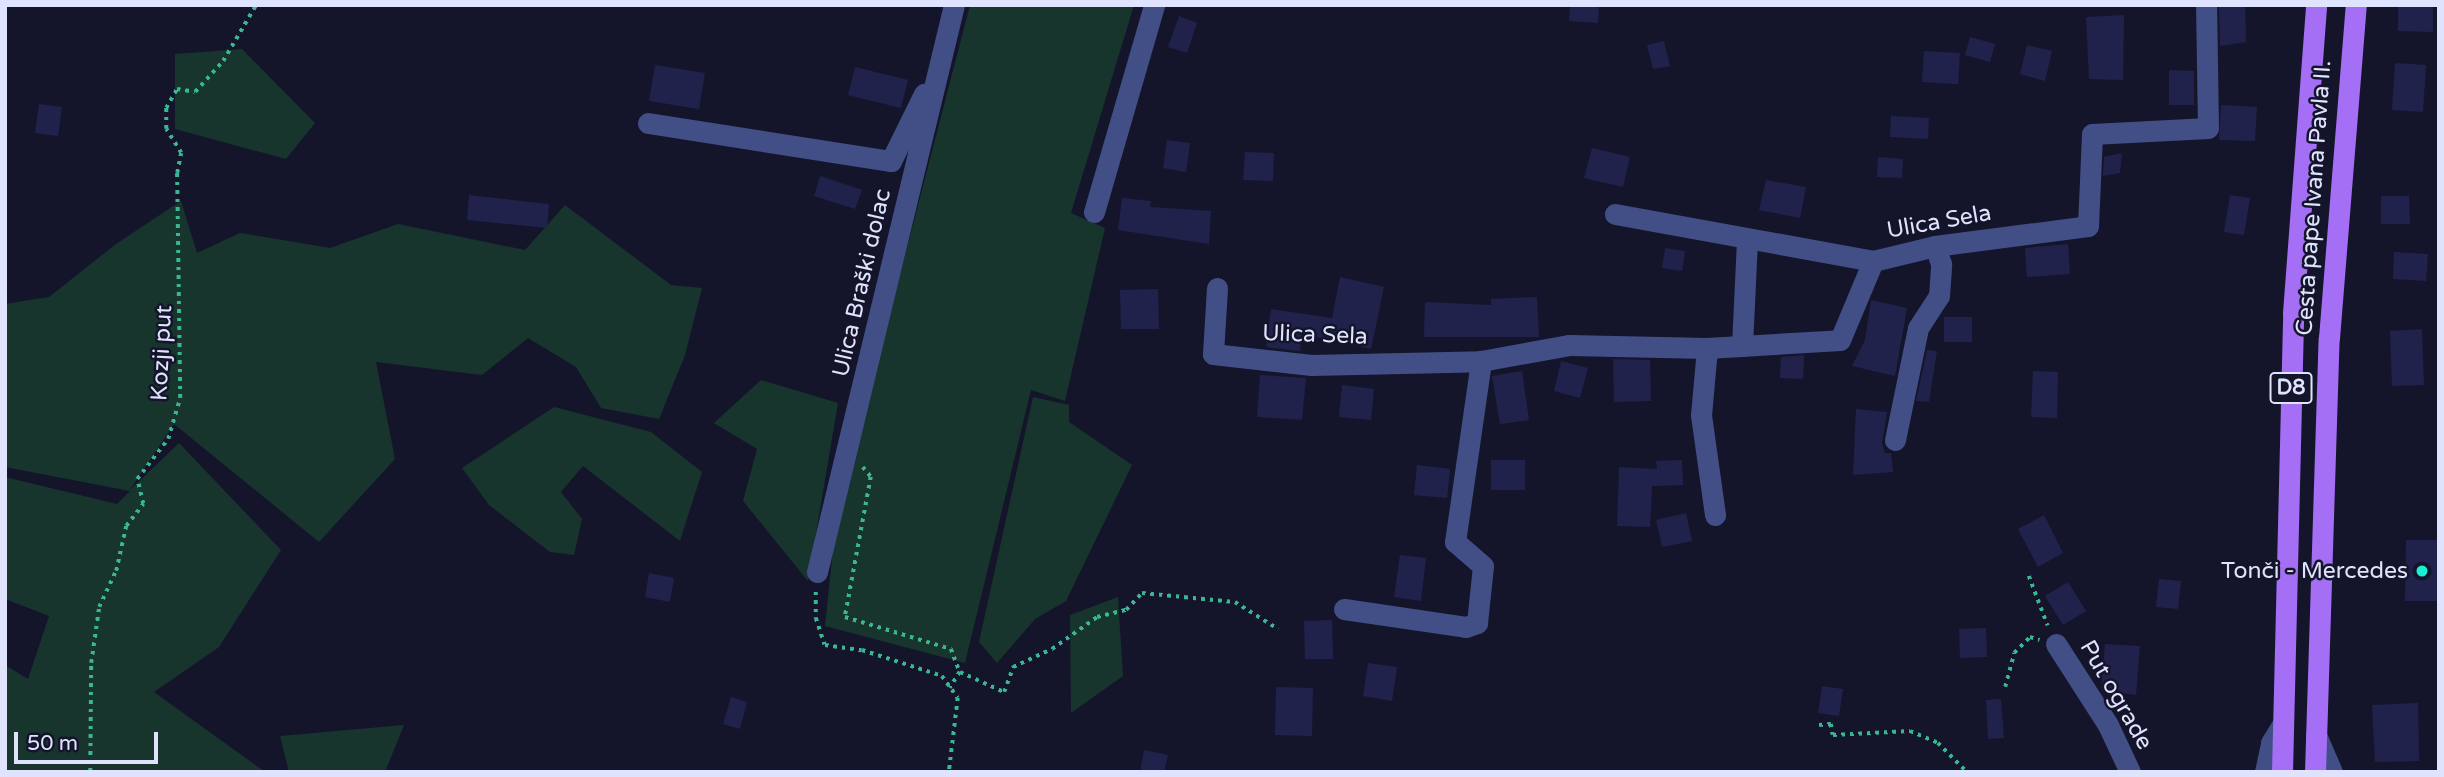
<!DOCTYPE html>
<meta charset="utf-8">
<style>
body{margin:0}
#map{position:relative;width:2444px;height:777px;overflow:hidden;background:#14152b;font-family:"Varela Round",sans-serif}
div>[style]{position:absolute}
.green>*{inset:0;background:#17352d}
.building>*{inset:0;background:#21224b}
.path>*{height:3.5px;margin-top:-1.75px;transform-origin:0;background:repeating-linear-gradient(90deg,#3ab693 0 3.5px,transparent 0 8.5px)}
.minor>*{height:21px;margin:-10.5px;padding:0 10.5px;transform-origin:10.5px;border-radius:10.5px;background:#424f87}
.major>*{height:21px;margin:-10.5px;padding:0 10.5px;transform-origin:10.5px;border-radius:10.5px;background:#a56ff5}
.dots>*{width:19px;height:19px;translate:-50% -50%;box-sizing:border-box;border:4px solid #14152b;border-radius:50%}
span{translate:-50% -50%;white-space:nowrap;text-align:center;line-height:1.15;-webkit-text-stroke:5px #14152b;paint-order:stroke}
.shield-label span{padding:2px 5px;background:#14152b;border:2px solid;border-radius:5px;-webkit-text-stroke-width:0}
.shield-label{font-size:21px;color:#e0e3fd;font-weight:700}
.street-label{font-size:23px;color:#e0e3fd}
.poi-label{font-size:23px;color:#e0e3fd}
.right{translate:-100% -50%;text-align:right}
.frame{position:absolute;inset:0;border:7px solid #e0e3fd;pointer-events:none}
.scale{position:absolute;left:14px;top:732px;width:144px;height:32px;box-sizing:border-box;border:4px solid #e0e3fd;border-top:0;padding-left:9px;font-size:21px;line-height:24px;white-space:nowrap;color:#e0e3fd;-webkit-text-stroke:5px #14152b;paint-order:stroke}
</style>
<div id="map">
<div class="green">
<div style="clip-path:polygon(970px 5px,1134px 5px,1071px 213px,1105px 228px,1065px 401px,1031px 390px,965px 663px,825px 626px,836px 521px)"></div>
<div style="clip-path:polygon(242px 49px,315px 123px,286px 159px,175px 129px,175px 54px)"></div>
<div style="clip-path:polygon(181px 201px,197px 253px,240px 233px,330px 248px,398px 224px,525px 250px,565px 205px,671px 285px,702px 288px,685px 355px,659px 419px,601px 408px,576px 367px,528px 338px,482px 375px,376px 362px,395px 459px,319px 542px,174px 424px,130px 490px,179px 443px,281px 550px,219px 647px,154px 692px,265px 772px,5px 772px,5px 665px,28px 679px,49px 616px,5px 599px,5px 477px,117px 504px,130px 491px,5px 467px,5px 304px,49px 297px,116px 244px)"></div>
<div style="clip-path:polygon(761px 380px,838px 403px,808px 581px,743px 501px,757px 449px,714px 423px)"></div>
<div style="clip-path:polygon(1033px 397px,1069px 405px,1069px 422px,1132px 465px,1066px 601px,1035px 619px,997px 663px,979px 642px)"></div>
<div style="clip-path:polygon(554px 407px,651px 432px,702px 472px,680px 541px,583px 466px,561px 492px,582px 519px,574px 555px,550px 552px,489px 505px,462px 468px)"></div>
<div style="clip-path:polygon(1118px 597px,1123px 676px,1071px 713px,1070px 615px)"></div>
<div style="clip-path:polygon(404px 725px,385px 772px,289px 772px,280px 736px)"></div>
</div>
<div class="building">
<div style="clip-path:polygon(1570px 5px,1599px 5px,1598px 23px,1569px 21px)"></div>
<div style="clip-path:polygon(2219px 5px,2245px 5px,2246px 42px,2220px 46px)"></div>
<div style="clip-path:polygon(2398px 6px,2433px 7px,2433px 32px,2398px 31px)"></div>
<div style="clip-path:polygon(2124px 15px,2123px 80px,2089px 79px,2086px 17px)"></div>
<div style="clip-path:polygon(1179px 16px,1197px 23px,1187px 53px,1168px 47px)"></div>
<div style="clip-path:polygon(1970px 37px,1995px 44px,1990px 62px,1965px 55px)"></div>
<div style="clip-path:polygon(1664px 41px,1670px 66px,1653px 69px,1647px 45px)"></div>
<div style="clip-path:polygon(2027px 45px,2052px 51px,2045px 81px,2020px 74px)"></div>
<div style="clip-path:polygon(1924px 51px,1960px 53px,1958px 84px,1922px 82px)"></div>
<div style="clip-path:polygon(2395px 63px,2426px 65px,2423px 112px,2392px 110px)"></div>
<div style="clip-path:polygon(655px 65px,705px 73px,699px 109px,649px 101px)"></div>
<div style="clip-path:polygon(855px 67px,908px 80px,901px 108px,848px 95px)"></div>
<div style="clip-path:polygon(2169px 70px,2194px 71px,2194px 105px,2169px 105px)"></div>
<div style="clip-path:polygon(39px 104px,62px 107px,58px 136px,35px 133px)"></div>
<div style="clip-path:polygon(2221px 105px,2257px 107px,2255px 141px,2219px 140px)"></div>
<div style="clip-path:polygon(1891px 116px,1929px 118px,1928px 139px,1890px 137px)"></div>
<div style="clip-path:polygon(1167px 140px,1190px 143px,1186px 172px,1163px 168px)"></div>
<div style="clip-path:polygon(1592px 148px,1630px 157px,1623px 187px,1584px 178px)"></div>
<div style="clip-path:polygon(1245px 152px,1274px 153px,1273px 181px,1243px 180px)"></div>
<div style="clip-path:polygon(2122px 153px,2120px 173px,2103px 176px,2104px 157px)"></div>
<div style="clip-path:polygon(1878px 157px,1903px 159px,1902px 178px,1877px 177px)"></div>
<div style="clip-path:polygon(820px 176px,862px 190px,855px 209px,814px 196px)"></div>
<div style="clip-path:polygon(1766px 180px,1806px 187px,1800px 218px,1759px 210px)"></div>
<div style="clip-path:polygon(469px 195px,549px 204px,547px 228px,467px 220px)"></div>
<div style="clip-path:polygon(2230px 195px,2250px 198px,2244px 235px,2224px 232px)"></div>
<div style="clip-path:polygon(2381px 196px,2409px 196px,2410px 224px,2381px 224px)"></div>
<div style="clip-path:polygon(1122px 198px,1151px 201px,1150px 207px,1211px 211px,1209px 244px,1118px 230px)"></div>
<div style="clip-path:polygon(2068px 244px,2070px 274px,2027px 277px,2025px 248px)"></div>
<div style="clip-path:polygon(1665px 248px,1685px 251px,1682px 271px,1662px 268px)"></div>
<div style="clip-path:polygon(2394px 252px,2428px 254px,2426px 281px,2393px 279px)"></div>
<div style="clip-path:polygon(1340px 277px,1384px 287px,1371px 349px,1302px 334px,1300px 351px,1266px 347px,1271px 309px,1332px 318px)"></div>
<div style="clip-path:polygon(1158px 289px,1159px 329px,1121px 329px,1120px 290px)"></div>
<div style="clip-path:polygon(1537px 297px,1539px 337px,1424px 337px,1425px 302px,1491px 305px,1491px 299px)"></div>
<div style="clip-path:polygon(1871px 300px,1907px 308px,1895px 376px,1852px 366px,1865px 340px)"></div>
<div style="clip-path:polygon(1944px 317px,1972px 317px,1972px 342px,1944px 342px)"></div>
<div style="clip-path:polygon(2422px 329px,2424px 385px,2392px 386px,2390px 331px)"></div>
<div style="clip-path:polygon(1927px 350px,1937px 351px,1929px 402px,1916px 401px)"></div>
<div style="clip-path:polygon(1804px 355px,1803px 379px,1780px 378px,1781px 357px)"></div>
<div style="clip-path:polygon(1613px 359px,1650px 360px,1651px 401px,1614px 402px)"></div>
<div style="clip-path:polygon(1561px 361px,1588px 368px,1580px 398px,1554px 391px)"></div>
<div style="clip-path:polygon(1522px 371px,1529px 420px,1500px 424px,1492px 376px)"></div>
<div style="clip-path:polygon(2033px 371px,2058px 372px,2057px 418px,2031px 417px)"></div>
<div style="clip-path:polygon(1260px 375px,1306px 378px,1302px 420px,1257px 417px)"></div>
<div style="clip-path:polygon(1342px 385px,1374px 389px,1371px 420px,1339px 417px)"></div>
<div style="clip-path:polygon(1856px 409px,1887px 412px,1882px 443px,1885px 453px,1891px 453px,1893px 472px,1853px 475px)"></div>
<div style="clip-path:polygon(1491px 460px,1525px 460px,1525px 490px,1491px 490px)"></div>
<div style="clip-path:polygon(1682px 460px,1683px 485px,1652px 486px,1650px 527px,1617px 526px,1619px 467px,1657px 469px,1656px 461px)"></div>
<div style="clip-path:polygon(1417px 465px,1450px 469px,1447px 498px,1414px 495px)"></div>
<div style="clip-path:polygon(1686px 513px,1692px 541px,1662px 547px,1656px 520px)"></div>
<div style="clip-path:polygon(2044px 515px,2063px 553px,2038px 567px,2018px 529px)"></div>
<div style="clip-path:polygon(2406px 540px,2439px 540px,2439px 601px,2405px 601px)"></div>
<div style="clip-path:polygon(1400px 555px,1426px 558px,1421px 601px,1394px 597px)"></div>
<div style="clip-path:polygon(649px 573px,674px 578px,670px 602px,645px 597px)"></div>
<div style="clip-path:polygon(2159px 579px,2181px 581px,2178px 609px,2156px 607px)"></div>
<div style="clip-path:polygon(2068px 582px,2086px 611px,2063px 625px,2045px 596px)"></div>
<div style="clip-path:polygon(1332px 620px,1333px 659px,1305px 659px,1304px 621px)"></div>
<div style="clip-path:polygon(1986px 628px,1987px 657px,1960px 658px,1959px 629px)"></div>
<div style="clip-path:polygon(2105px 644px,2140px 646px,2136px 695px,2101px 690px)"></div>
<div style="clip-path:polygon(1368px 663px,1397px 667px,1392px 701px,1363px 696px)"></div>
<div style="clip-path:polygon(1822px 686px,1843px 689px,1839px 716px,1818px 713px)"></div>
<div style="clip-path:polygon(1276px 687px,1313px 688px,1312px 736px,1275px 735px)"></div>
<div style="clip-path:polygon(731px 697px,747px 702px,740px 729px,723px 724px)"></div>
<div style="clip-path:polygon(2001px 699px,2004px 738px,1988px 739px,1986px 700px)"></div>
<div style="clip-path:polygon(2418px 703px,2419px 761px,2375px 762px,2372px 705px)"></div>
<div style="clip-path:polygon(1144px 750px,1168px 755px,1164px 772px,1140px 772px)"></div>
</div>
<div class="path">
<div style="left:863px;top:467px;width:13px;rotate:51deg"></div>
<div style="left:871px;top:477px;width:142px;rotate:100.5deg"></div>
<div style="left:845px;top:617px;width:111px;rotate:16.8deg"></div>
<div style="left:951px;top:649px;width:25px;rotate:69deg"></div>
<div style="left:960px;top:672px;width:19px;rotate:122deg"></div>
<div style="left:2029px;top:576px;width:53px;rotate:69.2deg"></div>
<div style="left:816px;top:592px;width:26px;rotate:90deg"></div>
<div style="left:816px;top:618px;width:28px;rotate:72deg"></div>
<div style="left:825px;top:645px;width:37px;rotate:8deg"></div>
<div style="left:862px;top:650px;width:84px;rotate:18deg"></div>
<div style="left:942px;top:676px;width:27px;rotate:54deg"></div>
<div style="left:958px;top:698px;width:75px;rotate:96.9deg"></div>
<div style="left:960px;top:672px;width:48px;rotate:24.4deg"></div>
<div style="left:1004px;top:692px;width:27px;rotate:-70deg"></div>
<div style="left:1013px;top:667px;width:43px;rotate:-24.8deg"></div>
<div style="left:1052px;top:649px;width:55px;rotate:-35.4deg"></div>
<div style="left:1097px;top:617px;width:30px;rotate:-14deg"></div>
<div style="left:1126px;top:610px;width:23px;rotate:-47deg"></div>
<div style="left:1142px;top:593px;width:93px;rotate:5.5deg"></div>
<div style="left:1235px;top:602px;width:51px;rotate:32.1deg"></div>
<div style="left:2005px;top:687px;width:35px;rotate:-75deg"></div>
<div style="left:2014px;top:653px;width:23px;rotate:-45deg"></div>
<div style="left:2030px;top:637px;width:10px;rotate:17deg"></div>
<div style="left:1819px;top:725px;width:12px;rotate:-5deg"></div>
<div style="left:1831px;top:724px;width:11px;rotate:80deg"></div>
<div style="left:1833px;top:735px;width:77px;rotate:-3deg"></div>
<div style="left:1910px;top:731px;width:30px;rotate:23deg"></div>
<div style="left:1938px;top:743px;width:41px;rotate:45deg"></div>
<div style="left:90px;top:772px;width:109px;rotate:-89.5deg"></div>
<div style="left:91px;top:663px;width:57px;rotate:-81.9deg"></div>
<div style="left:99px;top:607px;width:40px;rotate:-65deg"></div>
<div style="left:116px;top:571px;width:46px;rotate:-77.5deg"></div>
<div style="left:126px;top:526px;width:28px;rotate:-52deg"></div>
<div style="left:143px;top:504px;width:26px;rotate:-103deg"></div>
<div style="left:137px;top:479px;width:51px;rotate:-52.2deg"></div>
<div style="left:168px;top:439px;width:43px;rotate:-73.7deg"></div>
<div style="left:180px;top:398px;width:225px;rotate:-90.8deg"></div>
<div style="left:177px;top:173px;width:20px;rotate:-79deg"></div>
<div style="left:181px;top:153px;width:28px;rotate:-122deg"></div>
<div style="left:166px;top:129px;width:21px;rotate:-90deg"></div>
<div style="left:166px;top:108px;width:22px;rotate:-60deg"></div>
<div style="left:177px;top:89px;width:18px;rotate:9deg"></div>
<div style="left:195px;top:92px;width:42px;rotate:-47.9deg"></div>
<div style="left:223px;top:61px;width:65px;rotate:-59.5deg"></div>
</div>
<div class="minor">
<div style="left:648px;top:123px;width:246px;rotate:8.9deg"></div>
<div style="left:891px;top:161px;width:75px;rotate:-63.8deg"></div>
<div style="left:1094px;top:212px;width:216px;rotate:-73.8deg"></div>
<div style="left:1615px;top:214px;width:262px;rotate:10.3deg"></div>
<div style="left:1217px;top:288px;width:66px;rotate:93.5deg"></div>
<div style="left:1213px;top:354px;width:99px;rotate:6.4deg"></div>
<div style="left:1311px;top:365px;width:170px;rotate:-1.3deg"></div>
<div style="left:1481px;top:361px;width:89px;rotate:-10.3deg"></div>
<div style="left:1569px;top:345px;width:138px;rotate:1.2deg"></div>
<div style="left:1707px;top:348px;width:133px;rotate:-3.4deg"></div>
<div style="left:1840px;top:340px;width:86px;rotate:-67.3deg"></div>
<div style="left:1873px;top:261px;width:64px;rotate:-13.6deg"></div>
<div style="left:1935px;top:246px;width:154px;rotate:-7.4deg"></div>
<div style="left:2088px;top:226px;width:92px;rotate:-87.5deg"></div>
<div style="left:2092px;top:134px;width:116px;rotate:-3deg"></div>
<div style="left:2208px;top:128px;width:123px;rotate:-90.9deg"></div>
<div style="left:1742px;top:346px;width:106px;rotate:-87.3deg"></div>
<div style="left:1707px;top:348px;width:67px;rotate:95.1deg"></div>
<div style="left:1701px;top:415px;width:101px;rotate:82deg"></div>
<div style="left:1895px;top:440px;width:114px;rotate:-78.4deg"></div>
<div style="left:1918px;top:328px;width:38px;rotate:-57deg"></div>
<div style="left:1939px;top:296px;width:32px;rotate:-86deg"></div>
<div style="left:1941px;top:264px;width:19px;rotate:-108deg"></div>
<div style="left:817px;top:572px;width:583px;rotate:-76.42deg"></div>
<div style="left:1344px;top:609px;width:123px;rotate:8.4deg"></div>
<div style="left:1466px;top:627px;width:12px;rotate:-20deg"></div>
<div style="left:1477px;top:623px;width:57px;rotate:-84deg"></div>
<div style="left:1483px;top:566px;width:37px;rotate:-139deg"></div>
<div style="left:1455px;top:542px;width:183px;rotate:-81.8deg"></div>
<div style="left:2056px;top:644px;width:96px;rotate:57.3deg"></div>
<div style="left:2108px;top:725px;width:52px;rotate:64.9deg"></div>
<div style="left:2316px;top:735px;width:40px;rotate:66.6deg"></div>
<div style="left:2265px;top:772px;width:30px;rotate:-78deg"></div>
<div style="left:2271px;top:743px;width:23px;rotate:-59deg"></div>
</div>
<div class="major">
<div style="left:2282px;top:772px;width:459px;rotate:-88.6deg"></div>
<div style="left:2293px;top:313px;width:309px;rotate:-85.7deg"></div>
<div style="left:2315px;top:772px;width:434px;rotate:-88.2deg"></div>
<div style="left:2329px;top:338px;width:334px;rotate:-85.4deg"></div>
</div>
<div class="dots">
<div style="left:2422px;top:571px;background:#1aefd4"></div>
</div>
<div class="shield-label">
<span style="left:2291px;top:388px">D8</span>
</div>
<div class="street-label">
<span style="left:2314px;top:198px;rotate:-86deg">Cesta pape Ivana Pavla II.</span>
<span style="left:1939px;top:222px;rotate:-10deg">Ulica Sela</span>
<span style="left:862px;top:283px;rotate:-77deg">Ulica Braški dolac</span>
<span style="left:1315px;top:335px;rotate:2deg">Ulica Sela</span>
<span style="left:162px;top:353px;rotate:-87deg">Kozji put</span>
<span style="left:2116px;top:695px;rotate:60deg">Put ograde</span>
</div>
<div class="poi-label">
<span class="right" style="left:2408px;top:571px">Tonči - Mercedes</span>
</div>
<div class="frame"></div>
<div class="scale">50 m</div>
</div>
